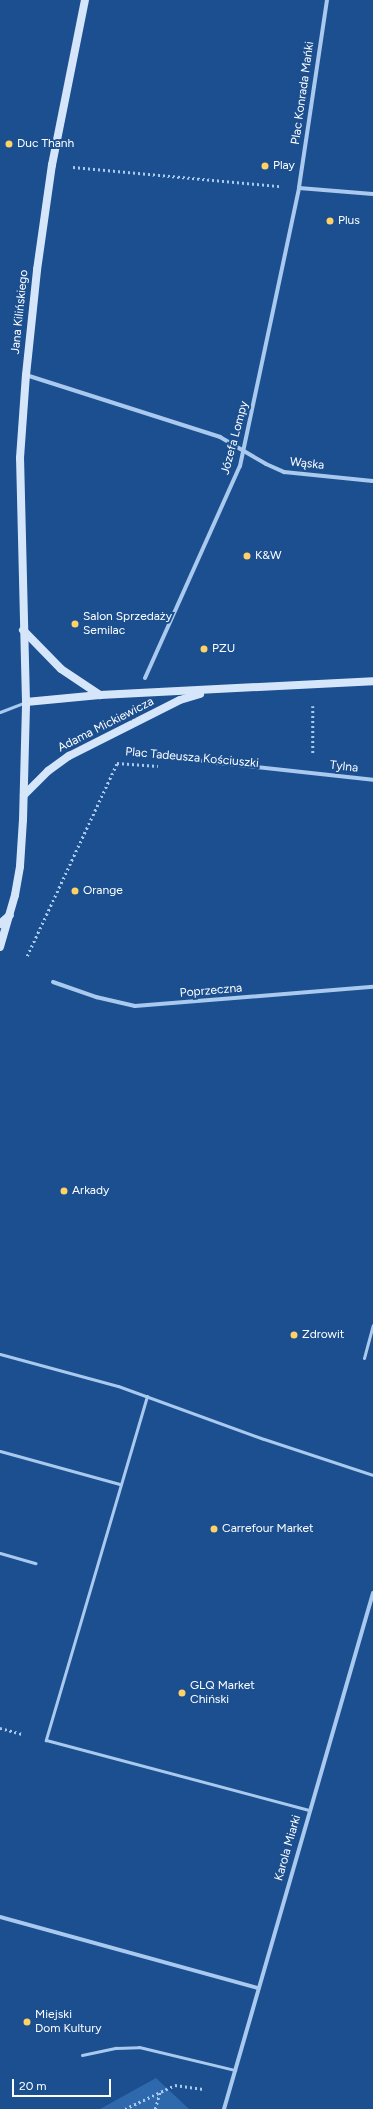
<!DOCTYPE html>
<meta charset="utf-8">
<style>
body{margin:0}
#map{position:relative;width:373px;height:2109px;overflow:hidden;background:#1b4f8f;font-family:Figtree,sans-serif}
div>[style]{position:absolute}
.green>*{inset:0;background:#2e69ad}
.path>*{height:2.5px;margin-top:-1.25px;transform-origin:0;background:repeating-linear-gradient(90deg,#a9c9ee 0 2px,transparent 0 5px)}
.lane>*{height:3px;margin:-1.5px;padding:0 1.5px;transform-origin:1.5px;border-radius:1.5px;background:#a9c9ee}
.street>*{height:4px;margin:-2px;padding:0 2px;transform-origin:2px;border-radius:2px;background:#a9c9ee}
.secondary>*{height:8px;margin:-4px;padding:0 4px;transform-origin:4px;border-radius:4px;background:#d6e6fa}
.dots>*{width:11px;height:11px;translate:-50% -50%;box-sizing:border-box;border:2px solid #1b4f8f;border-radius:50%}
span{translate:-50% -50%;white-space:nowrap;text-align:center;line-height:1.15;-webkit-text-stroke:4px #1b4f8f;paint-order:stroke}
.street-label{font-size:12px;color:#fff}
.poi-label{font-size:12px;color:#fff}
.left{translate:0 -50%;text-align:left}
.scale{position:absolute;left:12px;top:2079px;width:99px;height:18px;box-sizing:border-box;border:2px solid #fff;border-top:0;padding-left:5px;font-size:12px;line-height:14px;white-space:nowrap;color:#fff;-webkit-text-stroke:3px #1b4f8f;paint-order:stroke}
</style>
<div id="map">
<div class="green">
<div style="clip-path:polygon(156px 2078px,189px 2109px,100px 2109px)"></div>
</div>
<div class="path">
<div style="left:73px;top:167px;width:207px;rotate:5.3deg"></div>
<div style="left:313px;top:706px;width:49px;rotate:90deg"></div>
<div style="left:27px;top:956px;width:213px;rotate:-65deg"></div>
<div style="left:117px;top:763px;width:41px;rotate:4.2deg"></div>
<div style="left:0;top:1728px;width:24px;rotate:15deg"></div>
<div style="left:125px;top:2109px;width:55px;rotate:-25.6deg"></div>
<div style="left:175px;top:2085px;width:30px;rotate:8deg"></div>
<div style="left:155px;top:2109px;width:19px;rotate:-74deg"></div>
</div>
<div class="lane">
<div style="left:0;top:712px;width:26px;rotate:-21deg"></div>
<div style="left:0;top:1354px;width:122px;rotate:15.2deg"></div>
<div style="left:118px;top:1386px;width:155px;rotate:20deg"></div>
<div style="left:264px;top:1439px;width:115px;rotate:18.3deg"></div>
<div style="left:364px;top:1358px;width:34px;rotate:-75deg"></div>
<div style="left:147px;top:1396px;width:359px;rotate:106.4deg"></div>
<div style="left:46px;top:1740px;width:273px;rotate:14.9deg"></div>
<div style="left:0;top:1451px;width:124px;rotate:15.4deg"></div>
<div style="left:0;top:1553px;width:37px;rotate:16deg"></div>
<div style="left:82px;top:2055px;width:35px;rotate:-12deg"></div>
<div style="left:116px;top:2048px;width:23px;rotate:-2deg"></div>
<div style="left:139px;top:2047px;width:99px;rotate:13.5deg"></div>
</div>
<div class="street">
<div style="left:327px;top:0;width:190px;rotate:98.5deg"></div>
<div style="left:299px;top:188px;width:74px;rotate:4.6deg"></div>
<div style="left:26px;top:375px;width:204px;rotate:17.7deg"></div>
<div style="left:220px;top:437px;width:53px;rotate:30.4deg"></div>
<div style="left:266px;top:464px;width:20px;rotate:24deg"></div>
<div style="left:284px;top:472px;width:89px;rotate:5.8deg"></div>
<div style="left:145px;top:678px;width:232px;rotate:-65.9deg"></div>
<div style="left:240px;top:466px;width:284px;rotate:-78deg"></div>
<div style="left:175px;top:758px;width:199px;rotate:6.3deg"></div>
<div style="left:53px;top:982px;width:46px;rotate:19.2deg"></div>
<div style="left:96px;top:997px;width:40px;rotate:13deg"></div>
<div style="left:135px;top:1006px;width:239px;rotate:-4.6deg"></div>
<div style="left:0;top:1917px;width:268px;rotate:15.4deg"></div>
<div style="left:224px;top:2109px;width:537px;rotate:-73.89deg"></div>
</div>
<div class="secondary">
<div style="left:23px;top:630px;width:54px;rotate:45.7deg"></div>
<div style="left:61px;top:669px;width:47px;rotate:33.7deg"></div>
<div style="left:26px;top:702px;width:74px;rotate:-5.4deg"></div>
<div style="left:100px;top:695px;width:273px;rotate:-2.9deg"></div>
<div style="left:24px;top:795px;width:34px;rotate:-45deg"></div>
<div style="left:48px;top:771px;width:26px;rotate:-36deg"></div>
<div style="left:69px;top:756px;width:124px;rotate:-26.8deg"></div>
<div style="left:180px;top:700px;width:21px;rotate:-17deg"></div>
<div style="left:0;top:924px;width:13px;rotate:-42deg"></div>
<div style="left:0;top:947px;width:54px;rotate:-73.9deg"></div>
<div style="left:15px;top:895px;width:29px;rotate:-80deg"></div>
<div style="left:20px;top:866px;width:46px;rotate:-86.3deg"></div>
<div style="left:23px;top:820px;width:118px;rotate:-88.5deg"></div>
<div style="left:26px;top:702px;width:244px;rotate:-91.4deg"></div>
<div style="left:20px;top:458px;width:83px;rotate:-85.9deg"></div>
<div style="left:26px;top:375px;width:106px;rotate:-84deg"></div>
<div style="left:37px;top:270px;width:106px;rotate:-81.9deg"></div>
<div style="left:52px;top:165px;width:168px;rotate:-78.7deg"></div>
</div>
<div class="dots">
<div style="left:9px;top:144px;background:#ffd166"></div>
<div style="left:265px;top:166px;background:#ffd166"></div>
<div style="left:330px;top:221px;background:#ffd166"></div>
<div style="left:247px;top:556px;background:#ffd166"></div>
<div style="left:75px;top:624px;background:#ffd166"></div>
<div style="left:204px;top:649px;background:#ffd166"></div>
<div style="left:75px;top:891px;background:#ffd166"></div>
<div style="left:64px;top:1191px;background:#ffd166"></div>
<div style="left:294px;top:1335px;background:#ffd166"></div>
<div style="left:214px;top:1529px;background:#ffd166"></div>
<div style="left:182px;top:1693px;background:#ffd166"></div>
<div style="left:27px;top:2022px;background:#ffd166"></div>
</div>
<div class="street-label">
<span style="left:303px;top:93px;rotate:-82deg">Plac Konrada Mańki</span>
<span style="left:20px;top:312px;rotate:-84deg">Jana Kilińskiego</span>
<span style="left:235px;top:438px;rotate:-75deg">Józefa Lompy</span>
<span style="left:307px;top:464px;rotate:6deg">Wąska</span>
<span style="left:106px;top:725px;rotate:-27deg">Adama Mickiewicza</span>
<span style="left:192px;top:758px;rotate:5deg">Plac Tadeusza Kościuszki</span>
<span style="left:344px;top:767px;rotate:6deg">Tylna</span>
<span style="left:211px;top:991px;rotate:-5deg">Poprzeczna</span>
<span style="left:288px;top:1848px;rotate:-74deg">Karola Miarki</span>
</div>
<div class="poi-label">
<span class="left" style="left:17px;top:144px">Duc Thanh</span>
<span class="left" style="left:273px;top:166px">Play</span>
<span class="left" style="left:338px;top:221px">Plus</span>
<span class="left" style="left:255px;top:556px">K&amp;W</span>
<span class="left" style="left:83px;top:624px">Salon Sprzedaży<br>Semilac</span>
<span class="left" style="left:212px;top:649px">PZU</span>
<span class="left" style="left:83px;top:891px">Orange</span>
<span class="left" style="left:72px;top:1191px">Arkady</span>
<span class="left" style="left:302px;top:1335px">Zdrowit</span>
<span class="left" style="left:222px;top:1529px">Carrefour Market</span>
<span class="left" style="left:190px;top:1693px">GLQ Market<br>Chiński</span>
<span class="left" style="left:35px;top:2022px">Miejski<br>Dom Kultury</span>
</div>
<div class="scale">20 m</div>
</div>
